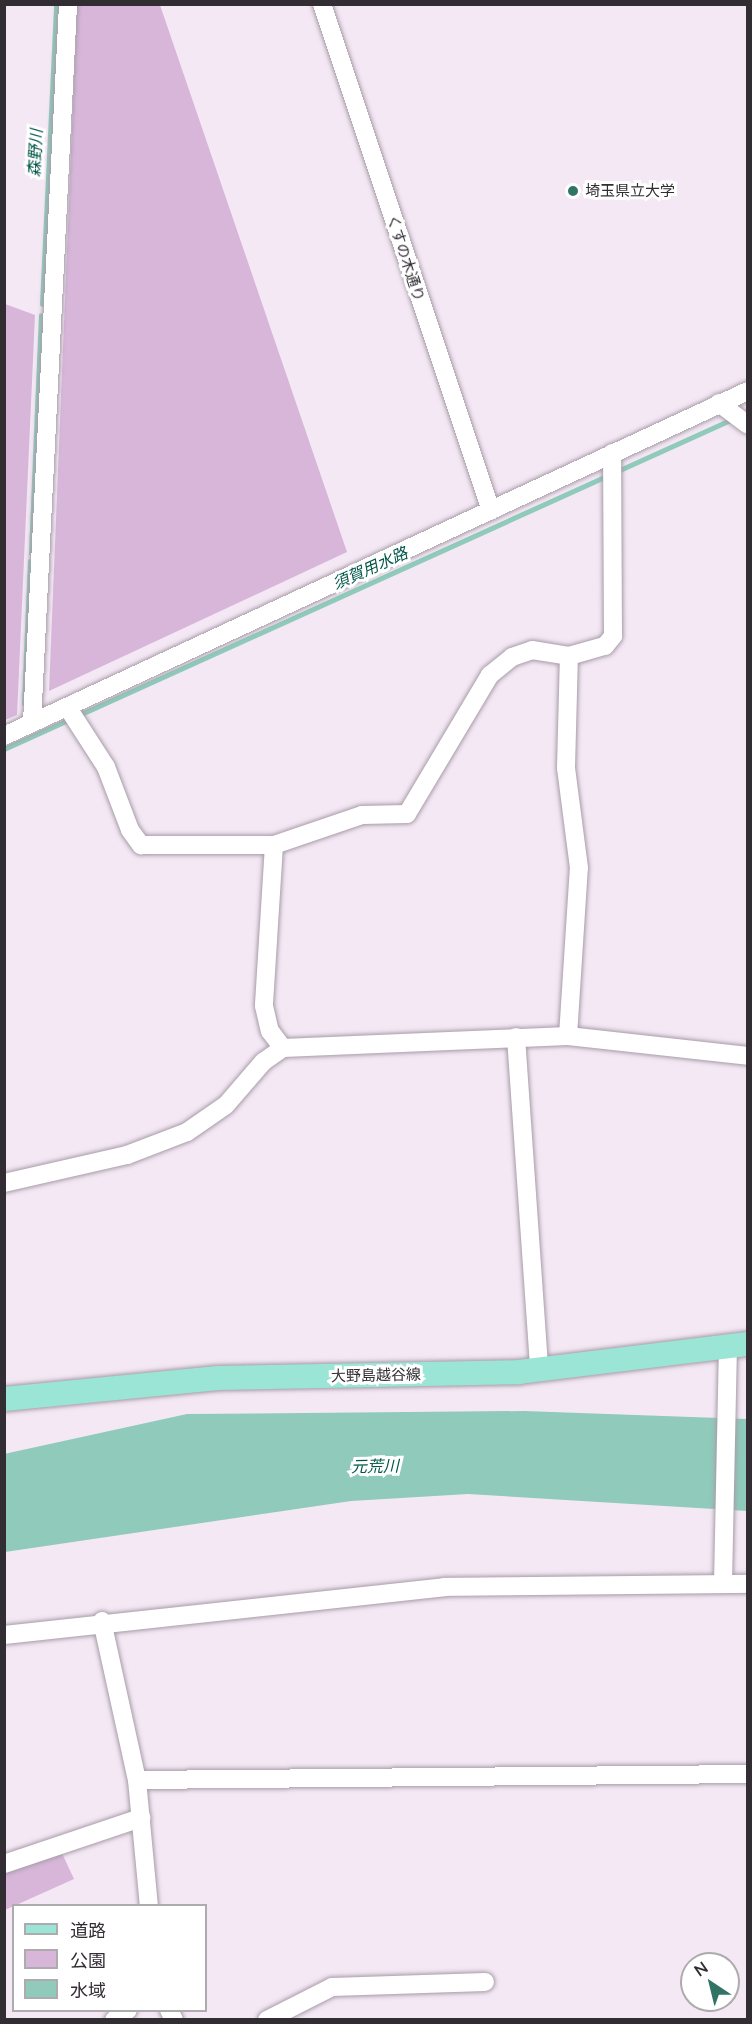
<!DOCTYPE html>
<meta charset="utf-8">
<style>
body{margin:0}
#map{position:relative;width:752px;height:2024px;overflow:hidden;background:#f4e8f5;font-family:Lato,"Noto Sans JP",sans-serif}
div>[style]{position:absolute}
.green>*{inset:0;background:#d7b6da}
.water>*{inset:0;background:#8fcabb}
.stream>*{height:5px;margin:-2.5px;padding:0 2.5px;transform-origin:2.5px;border-radius:2.5px;background:#8fcabb}
.roads{filter:drop-shadow(0 0 2px #a79ca8) drop-shadow(0 0 2px #a79ca8)}
.minor>*{height:18px;margin:-9px;padding:0 9px;transform-origin:9px;border-radius:9px;background:#fff}
.major>*{height:24px;margin:-12px;padding:0 12px;transform-origin:12px;border-radius:12px;background:#9ae5d5}
.dots>*{width:16px;height:16px;translate:-50% -50%;box-sizing:border-box;border:3px solid #fff;border-radius:50%}
span{translate:-50% -50%;white-space:nowrap;text-align:center;line-height:1.15;-webkit-text-stroke:6px #fff;paint-order:stroke}
.poi-label{font-size:15px;color:#322d32}
.left{translate:0 -50%;text-align:left}
.street-label{font-size:15px;color:#322d32}
.water-label{font-size:16px;color:#005648;font-style:italic}
.frame{position:absolute;inset:0;border:6px solid #322d32;pointer-events:none}
.legend{position:absolute;left:12px;top:1904px;width:195px;height:108px;box-sizing:border-box;background:#fff;border:2px solid #adabad;margin:0;padding:8px 10px;list-style:none;font-size:18px;color:#322d32}
.legend li{display:flex;align-items:center;gap:12px;height:30px}
.legend b{width:30px;border:2px solid #adabad}
.north{position:absolute;left:680px;top:1952px;width:60px;height:60px;box-sizing:border-box;background:#fff;border:2px solid #adabad;border-radius:50%;rotate:325deg;font-size:16px;font-weight:700;line-height:24px;text-align:center;color:#322d32}
.north::after{content:'';display:block;margin:auto;width:21px;height:27px;background:#317466;clip-path:polygon(50% 0,100% 100%,50% 72%,0 100%)}
</style>
<div id="map">
<div class="green">
<div style="clip-path:polygon(77px 5px,160px 5px,347px 552px,49px 691px)"></div>
<div style="clip-path:polygon(5px 304px,35px 315px,17px 715px,5px 720px)"></div>
<div style="clip-path:polygon(60px 1849px,74px 1879px,5px 1910px,5px 1872px)"></div>
</div>
<div class="water">
<div style="clip-path:polygon(524px 1411px,747px 1419px,747px 1511px,468px 1494px,351px 1501px,5px 1552px,4px 1454px,187px 1414px)"></div>
</div>
<div class="stream">
<div style="left:42px;top:304px;width:300px;rotate:-87.3deg"></div>
<div style="left:31px;top:553px;width:238px;rotate:-87.6deg"></div>
<div style="left:24px;top:703px;width:142px;rotate:-87.6deg"></div>
<div style="left:4px;top:749px;width:799px;rotate:-24.38deg"></div>
</div>
<div class="roads">
<div class="minor">
<div style="left:322px;top:4px;width:534px;rotate:71.57deg"></div>
<div style="left:719px;top:403px;width:36px;rotate:37deg"></div>
<div style="left:68px;top:708px;width:70px;rotate:57.2deg"></div>
<div style="left:106px;top:767px;width:67px;rotate:69.1deg"></div>
<div style="left:130px;top:830px;width:19px;rotate:54deg"></div>
<div style="left:141px;top:845px;width:133px"></div>
<div style="left:274px;top:845px;width:93px;rotate:-18.8deg"></div>
<div style="left:362px;top:815px;width:45px;rotate:-1.3deg"></div>
<div style="left:407px;top:814px;width:162px;rotate:-59.2deg"></div>
<div style="left:490px;top:675px;width:28px;rotate:-39deg"></div>
<div style="left:512px;top:657px;width:21px;rotate:-19deg"></div>
<div style="left:532px;top:650px;width:37px;rotate:9deg"></div>
<div style="left:32px;top:723px;width:720px;rotate:-87.13deg"></div>
<div style="left:4px;top:736px;width:820px;rotate:-24.88deg"></div>
<div style="left:274px;top:845px;width:161px;rotate:93.6deg"></div>
<div style="left:264px;top:1006px;width:26px;rotate:77deg"></div>
<div style="left:270px;top:1031px;width:21px;rotate:53deg"></div>
<div style="left:283px;top:1048px;width:285px;rotate:-2.4deg"></div>
<div style="left:568px;top:1036px;width:181px;rotate:6.3deg"></div>
<div style="left:568px;top:1036px;width:168px;rotate:-86.3deg"></div>
<div style="left:579px;top:868px;width:101px;rotate:-97.4deg"></div>
<div style="left:566px;top:768px;width:112px;rotate:-88.5deg"></div>
<div style="left:569px;top:656px;width:37px;rotate:-16deg"></div>
<div style="left:605px;top:646px;width:13px;rotate:-51deg"></div>
<div style="left:613px;top:636px;width:183px;rotate:-90.3deg"></div>
<div style="left:516px;top:1037px;width:333px;rotate:86deg"></div>
<div style="left:4px;top:1183px;width:126px;rotate:-12.8deg"></div>
<div style="left:127px;top:1155px;width:64px;rotate:-21deg"></div>
<div style="left:187px;top:1132px;width:47px;rotate:-34.7deg"></div>
<div style="left:226px;top:1105px;width:57px;rotate:-49.3deg"></div>
<div style="left:263px;top:1062px;width:24px;rotate:-35deg"></div>
<div style="left:723px;top:1583px;width:236px;rotate:-88.8deg"></div>
<div style="left:102px;top:1621px;width:163px;rotate:77.6deg"></div>
<div style="left:137px;top:1780px;width:127px;rotate:84.6deg"></div>
<div style="left:4px;top:1635px;width:443px;rotate:-6.2deg"></div>
<div style="left:444px;top:1587px;width:304px;rotate:-0.6deg"></div>
<div style="left:137px;top:1780px;width:611px;rotate:-0.56deg"></div>
<div style="left:4px;top:1864px;width:145px;rotate:-18.6deg"></div>
<div style="left:169px;top:2010px;width:11px;rotate:63deg"></div>
<div style="left:114px;top:2020px;width:17px;rotate:-36deg"></div>
<div style="left:267px;top:2020px;width:73px;rotate:-26.9deg"></div>
<div style="left:332px;top:1987px;width:153px;rotate:-1.9deg"></div>
</div>
<div class="major">
<div style="left:4px;top:1399px;width:215px;rotate:-5.6deg"></div>
<div style="left:218px;top:1378px;width:301px;rotate:-1.1deg"></div>
<div style="left:519px;top:1372px;width:231px;rotate:-7deg"></div>
</div>
</div>
<div class="dots">
<div style="left:573px;top:191px;background:#317466"></div>
</div>
<div class="poi-label">
<span class="left" style="left:585px;top:191px">埼玉県立大学</span>
</div>
<div class="street-label">
<span style="left:406px;top:258px;rotate:72deg">くすの木通り</span>
<span style="left:376px;top:1375px;rotate:-1deg">大野島越谷線</span>
</div>
<div class="water-label">
<span style="left:35px;top:153px;rotate:-87deg">森野川</span>
<span style="left:370px;top:568px;rotate:-24deg">須賀用水路</span>
<span style="left:375px;top:1466px;rotate:-1deg">元荒川</span>
</div>
<div class="frame"></div>
<ul class="legend">
<li><b style="height:8px;background:#9ae5d5"></b>道路</li>
<li><b style="height:16px;background:#d7b6da"></b>公園</li>
<li><b style="height:16px;background:#8fcabb"></b>水域</li>
</ul>
<div class="north">N</div>
</div>
